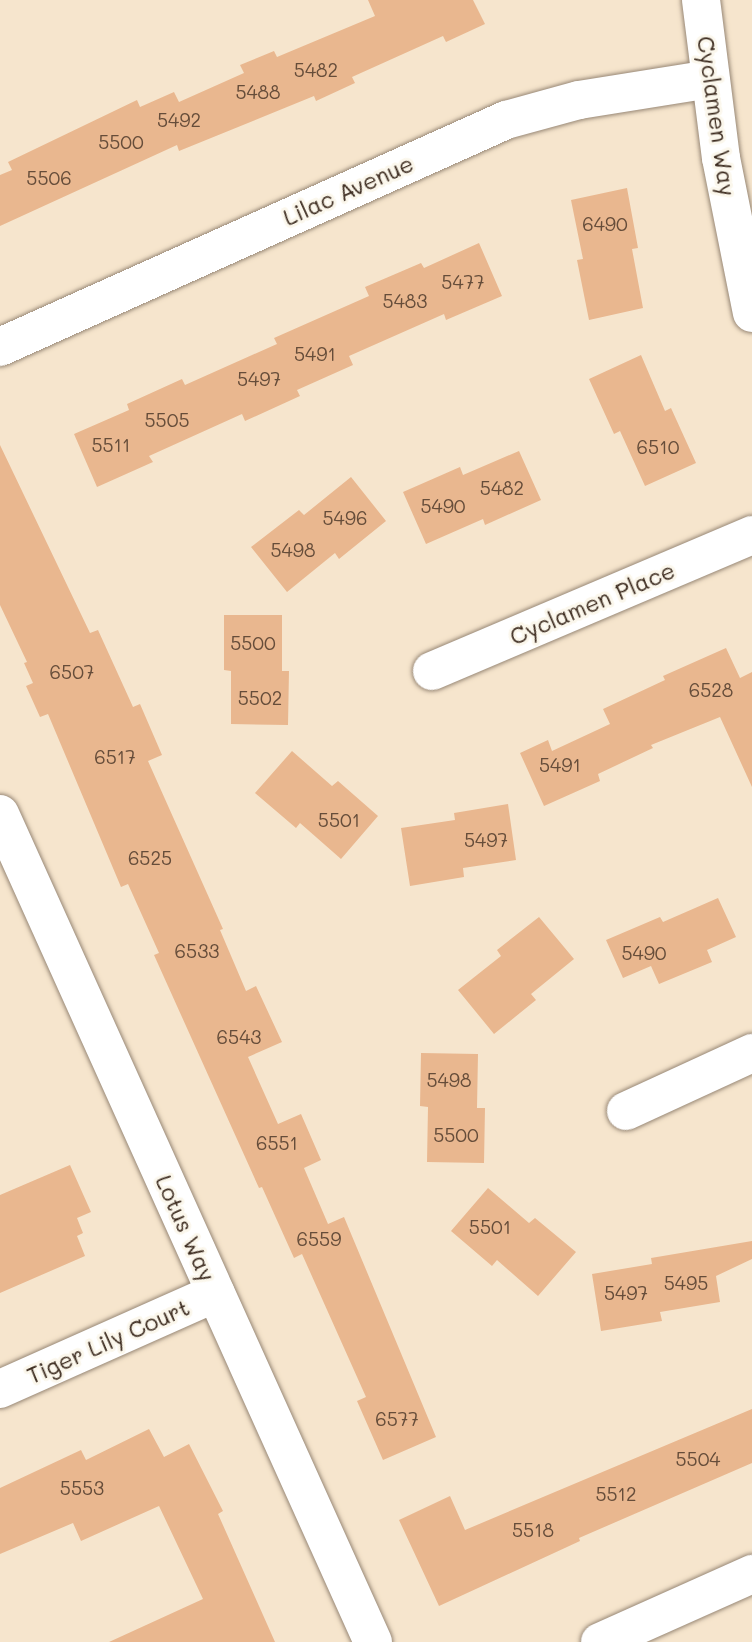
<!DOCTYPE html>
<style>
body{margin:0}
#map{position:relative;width:752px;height:1642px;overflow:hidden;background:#f6e5cd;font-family:Mali,sans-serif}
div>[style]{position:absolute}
.building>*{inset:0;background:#e9b78f}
.roads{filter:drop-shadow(0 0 2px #988876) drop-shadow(0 0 2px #988876)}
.street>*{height:38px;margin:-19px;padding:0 19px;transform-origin:19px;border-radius:19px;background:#fff}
span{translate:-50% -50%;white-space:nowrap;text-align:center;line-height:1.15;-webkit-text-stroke:6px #fbf7ec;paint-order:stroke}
.number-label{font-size:19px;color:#664d3a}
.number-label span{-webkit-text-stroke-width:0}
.street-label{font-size:23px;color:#3b2a1e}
</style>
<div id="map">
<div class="building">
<div style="clip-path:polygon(368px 0,473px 0,485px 24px,446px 42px,443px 36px,352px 77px,355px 83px,316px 101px,314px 96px,179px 151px,177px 145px,0 226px,0 175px,12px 170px,8px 162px,137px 100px,140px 107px,174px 92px,179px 102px,244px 73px,240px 65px,274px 51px,277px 57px,375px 16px)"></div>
<div style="clip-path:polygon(627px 188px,638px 248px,632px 249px,643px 308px,589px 320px,577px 260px,583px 259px,571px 200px)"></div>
<div style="clip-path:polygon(479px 243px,502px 296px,446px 320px,444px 314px,349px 356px,353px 365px,297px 390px,300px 396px,245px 421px,242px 414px,149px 456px,153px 462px,97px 487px,74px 434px,129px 410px,127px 404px,182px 379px,185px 385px,277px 344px,274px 338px,369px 296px,365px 287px,421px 263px,424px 268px)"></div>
<div style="clip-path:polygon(641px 355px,665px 411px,671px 408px,696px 463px,645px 486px,620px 431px,614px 434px,589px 379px)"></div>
<div style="clip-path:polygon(0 445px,90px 633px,98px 630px,133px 707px,140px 704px,162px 755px,148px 761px,223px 929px,220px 930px,246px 991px,256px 986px,282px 1042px,248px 1057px,278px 1124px,301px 1114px,321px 1160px,304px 1168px,328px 1224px,344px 1217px,436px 1437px,383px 1460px,357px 1401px,366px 1397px,302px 1254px,294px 1258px,262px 1187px,259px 1188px,154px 955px,159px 953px,128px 884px,121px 887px,48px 714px,40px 717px,26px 686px,33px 683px,24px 663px,27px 662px,0 605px)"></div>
<div style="clip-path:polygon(519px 451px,541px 500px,485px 525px,483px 519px,426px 544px,403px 492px,460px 467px,463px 475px)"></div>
<div style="clip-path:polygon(351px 477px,386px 521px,339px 559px,335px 553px,287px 592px,251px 547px,299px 510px,304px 515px)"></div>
<div style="clip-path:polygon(224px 615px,282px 615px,282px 671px,289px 671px,288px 725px,231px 724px,231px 671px,224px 670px)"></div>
<div style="clip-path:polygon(726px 648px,740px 678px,752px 672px,752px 787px,720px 717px,651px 745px,653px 748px,598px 774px,600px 781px,544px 806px,520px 753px,548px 740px,552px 751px,610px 724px,603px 709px,665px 680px,663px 676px)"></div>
<div style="clip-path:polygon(292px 751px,332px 786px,338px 781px,378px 816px,341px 859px,300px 823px,296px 828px,255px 793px)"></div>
<div style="clip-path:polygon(508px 804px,516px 860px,463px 868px,464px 877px,410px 886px,401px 828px,455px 820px,454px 813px)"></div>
<div style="clip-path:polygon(718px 898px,736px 937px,707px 950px,712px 962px,659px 984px,651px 966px,623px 978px,606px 940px,660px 917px,663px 922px)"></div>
<div style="clip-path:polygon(539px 917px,574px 959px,531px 994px,536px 1000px,494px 1034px,458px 990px,501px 956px,497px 950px)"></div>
<div style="clip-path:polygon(421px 1053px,478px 1054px,477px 1108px,485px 1108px,484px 1163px,427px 1162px,428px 1107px,420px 1106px)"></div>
<div style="clip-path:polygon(70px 1165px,91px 1212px,77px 1218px,83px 1233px,77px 1236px,85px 1256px,0 1293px,0 1195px)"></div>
<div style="clip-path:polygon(488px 1188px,529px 1223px,535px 1218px,576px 1252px,538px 1296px,497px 1260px,492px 1266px,451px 1231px)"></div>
<div style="clip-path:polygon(752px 1241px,752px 1259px,716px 1276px,720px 1302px,660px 1312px,662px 1321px,601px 1331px,592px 1274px,652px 1264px,651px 1258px)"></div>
<div style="clip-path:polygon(752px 1409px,752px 1463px,579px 1538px,580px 1541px,439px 1606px,399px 1520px,450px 1496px,465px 1530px)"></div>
<div style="clip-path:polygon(149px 1429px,164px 1457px,189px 1444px,223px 1511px,218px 1514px,275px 1642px,109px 1642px,203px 1599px,159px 1506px,81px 1541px,73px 1523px,0 1554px,0 1488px,81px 1450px,86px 1460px)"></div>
</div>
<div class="roads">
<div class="street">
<div style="left:701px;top:0;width:159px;rotate:82.8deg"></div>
<div style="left:721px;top:158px;width:158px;rotate:78.7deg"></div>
<div style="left:0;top:347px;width:555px;rotate:-24.16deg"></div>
<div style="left:506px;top:120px;width:76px;rotate:-15.3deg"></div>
<div style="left:579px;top:100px;width:133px;rotate:-9.1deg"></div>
<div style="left:432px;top:671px;width:348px;rotate:-23deg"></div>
<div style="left:0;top:814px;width:908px;rotate:65.75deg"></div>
<div style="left:626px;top:1111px;width:139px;rotate:-24.7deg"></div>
<div style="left:0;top:1389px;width:236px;rotate:-24deg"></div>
<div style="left:600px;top:1642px;width:167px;rotate:-24.1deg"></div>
</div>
</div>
<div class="number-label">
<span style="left:316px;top:70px">5482</span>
<span style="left:258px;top:92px">5488</span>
<span style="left:179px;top:120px">5492</span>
<span style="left:121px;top:142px">5500</span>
<span style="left:49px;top:178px">5506</span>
<span style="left:605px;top:224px">6490</span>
<span style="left:463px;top:282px">5477</span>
<span style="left:405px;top:301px">5483</span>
<span style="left:315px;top:354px">5491</span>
<span style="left:259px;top:379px">5497</span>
<span style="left:167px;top:420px">5505</span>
<span style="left:111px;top:445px">5511</span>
<span style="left:658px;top:447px">6510</span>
<span style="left:502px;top:488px">5482</span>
<span style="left:443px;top:506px">5490</span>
<span style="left:345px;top:518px">5496</span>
<span style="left:293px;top:550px">5498</span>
<span style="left:253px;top:643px">5500</span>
<span style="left:72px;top:672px">6507</span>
<span style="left:711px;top:690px">6528</span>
<span style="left:260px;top:698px">5502</span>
<span style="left:115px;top:757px">6517</span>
<span style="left:560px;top:765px">5491</span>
<span style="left:339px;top:820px">5501</span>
<span style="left:486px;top:840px">5497</span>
<span style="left:150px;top:858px">6525</span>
<span style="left:197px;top:951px">6533</span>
<span style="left:644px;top:953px">5490</span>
<span style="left:239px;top:1037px">6543</span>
<span style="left:449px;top:1080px">5498</span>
<span style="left:456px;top:1135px">5500</span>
<span style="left:277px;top:1143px">6551</span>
<span style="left:490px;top:1227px">5501</span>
<span style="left:319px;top:1239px">6559</span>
<span style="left:686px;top:1283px">5495</span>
<span style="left:626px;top:1293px">5497</span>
<span style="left:397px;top:1419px">6577</span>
<span style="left:698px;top:1459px">5504</span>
<span style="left:82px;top:1488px">5553</span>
<span style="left:616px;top:1494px">5512</span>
<span style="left:533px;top:1530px">5518</span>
</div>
<div class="street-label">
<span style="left:717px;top:116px;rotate:82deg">Cyclamen Way</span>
<span style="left:348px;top:190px;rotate:-24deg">Lilac Avenue</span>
<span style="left:592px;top:603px;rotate:-23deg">Cyclamen Place</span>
<span style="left:186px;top:1228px;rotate:66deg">Lotus Way</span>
<span style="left:108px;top:1341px;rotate:-24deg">Tiger Lily Court</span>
</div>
</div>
